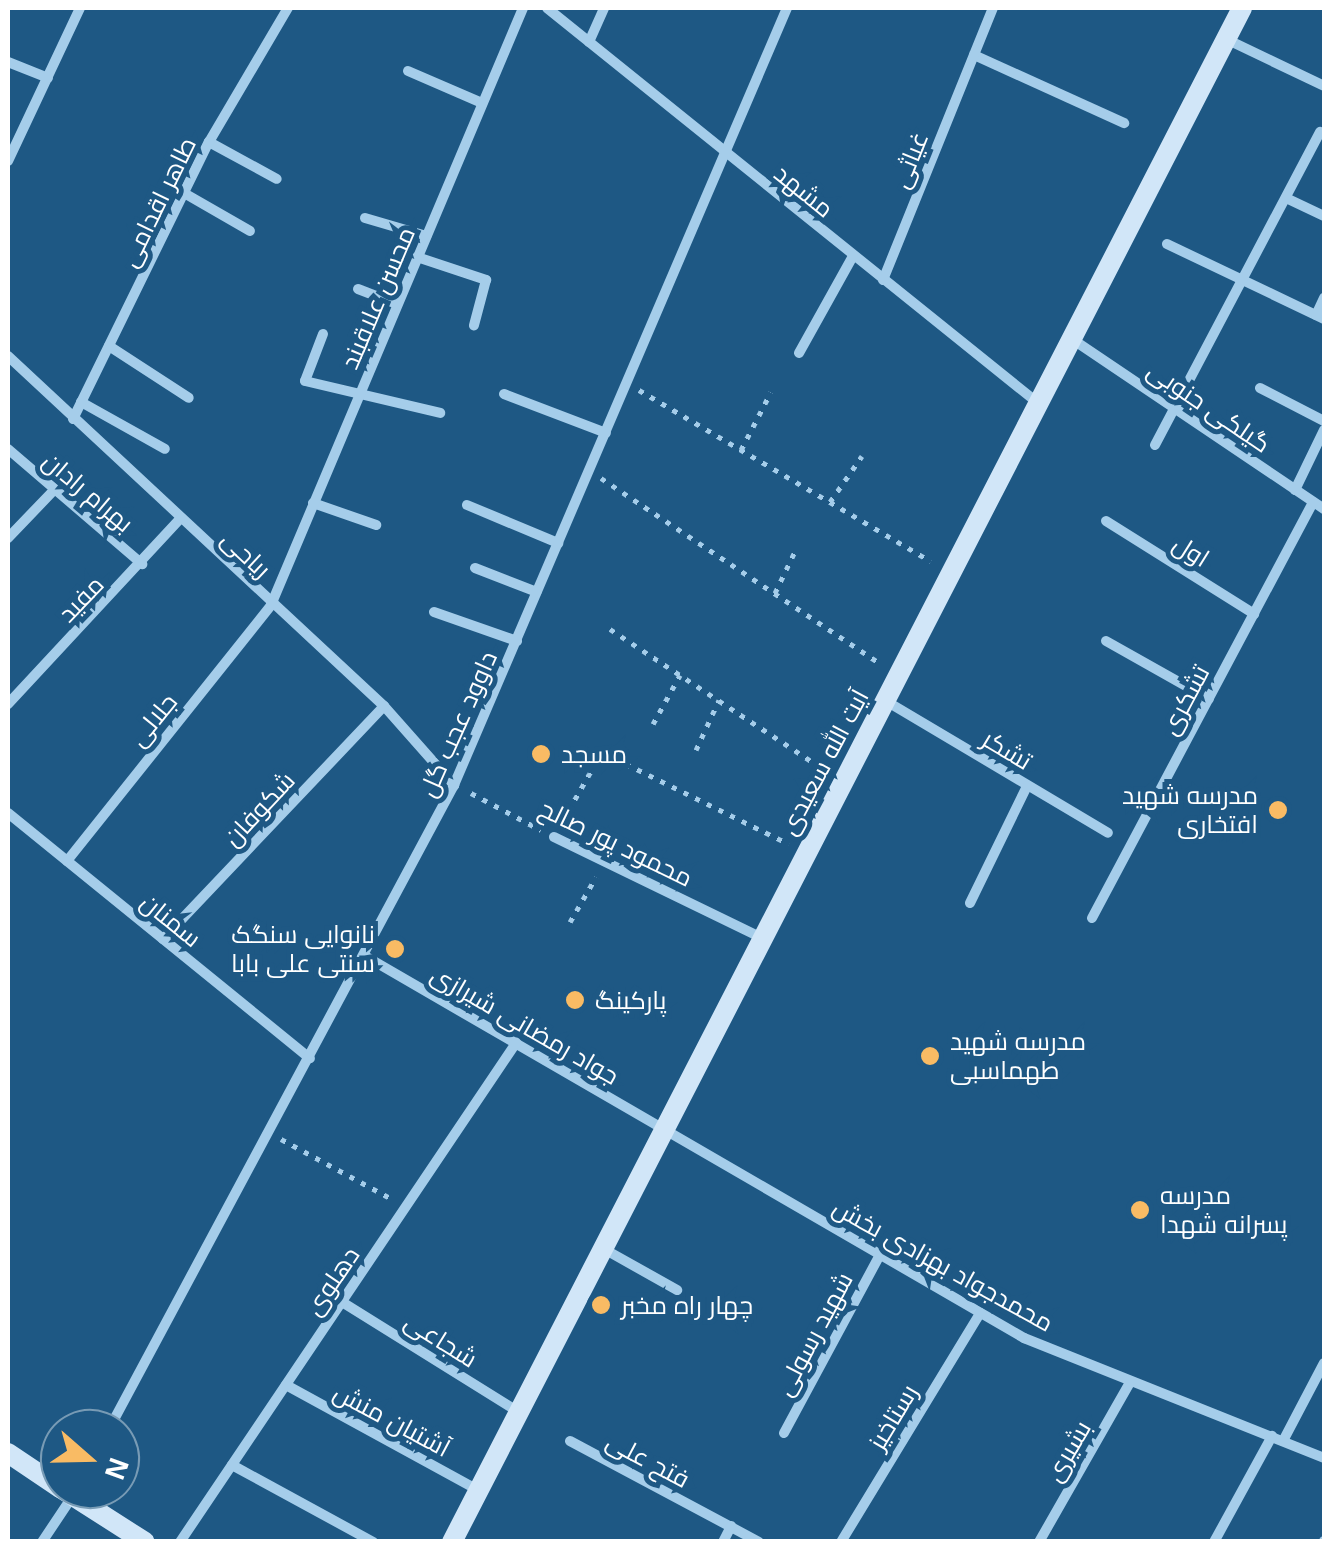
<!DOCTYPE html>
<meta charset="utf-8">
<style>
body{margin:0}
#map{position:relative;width:1332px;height:1549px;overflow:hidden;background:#1e5884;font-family:Helvetica,Cairo,sans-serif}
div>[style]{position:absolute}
.path>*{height:5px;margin-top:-2.5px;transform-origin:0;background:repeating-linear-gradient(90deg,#a5cdea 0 5px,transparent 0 13px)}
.street>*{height:10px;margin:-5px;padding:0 5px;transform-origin:5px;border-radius:5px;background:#a5cdea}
.secondary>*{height:20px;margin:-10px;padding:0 10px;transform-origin:10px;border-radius:10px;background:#d1e6f8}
.dots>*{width:28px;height:28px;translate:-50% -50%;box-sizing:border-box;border:5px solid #1e5884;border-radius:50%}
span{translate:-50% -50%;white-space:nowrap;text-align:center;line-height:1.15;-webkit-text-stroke:10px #1e5884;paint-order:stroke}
.street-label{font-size:25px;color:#fff}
.poi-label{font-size:25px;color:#fff}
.left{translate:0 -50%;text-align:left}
.right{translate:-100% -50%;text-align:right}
.frame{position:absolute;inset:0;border:10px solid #fff;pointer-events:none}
.north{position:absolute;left:40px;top:1409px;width:100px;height:100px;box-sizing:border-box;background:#1e5884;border:2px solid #789bb5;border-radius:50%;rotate:110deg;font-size:28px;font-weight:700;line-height:40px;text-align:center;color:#fff}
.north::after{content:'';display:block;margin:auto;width:35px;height:45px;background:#f9bb64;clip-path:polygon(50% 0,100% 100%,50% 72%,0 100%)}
</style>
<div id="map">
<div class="path">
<div style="left:639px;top:390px;width:338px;rotate:30.4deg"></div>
<div style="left:741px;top:450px;width:65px;rotate:-62.7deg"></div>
<div style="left:601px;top:478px;width:334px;rotate:33.6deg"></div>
<div style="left:830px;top:502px;width:56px;rotate:-55.2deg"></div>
<div style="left:775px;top:593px;width:51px;rotate:-64.4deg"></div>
<div style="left:610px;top:629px;width:257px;rotate:33.3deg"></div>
<div style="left:653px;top:724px;width:56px;rotate:-61.1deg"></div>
<div style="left:696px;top:750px;width:55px;rotate:-65.3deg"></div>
<div style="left:471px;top:793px;width:79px;rotate:27.9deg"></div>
<div style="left:562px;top:822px;width:81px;rotate:-60.3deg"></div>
<div style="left:602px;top:752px;width:208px;rotate:26.2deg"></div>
<div style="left:570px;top:922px;width:52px;rotate:-60deg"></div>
<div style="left:281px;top:1139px;width:124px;rotate:28.4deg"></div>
</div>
<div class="street">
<div style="left:547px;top:8px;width:630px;rotate:38.82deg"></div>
<div style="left:1226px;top:39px;width:109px;rotate:25.6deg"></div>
<div style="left:589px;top:42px;width:37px;rotate:-66deg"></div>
<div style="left:974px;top:55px;width:165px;rotate:24.4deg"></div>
<div style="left:8px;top:62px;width:43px;rotate:21.8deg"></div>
<div style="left:408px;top:71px;width:81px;rotate:23.4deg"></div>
<div style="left:209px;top:142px;width:77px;rotate:28.6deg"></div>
<div style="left:8px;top:161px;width:169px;rotate:-64.8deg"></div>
<div style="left:184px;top:193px;width:76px;rotate:29.9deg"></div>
<div style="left:1286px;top:198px;width:42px;rotate:25.3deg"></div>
<div style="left:365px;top:218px;width:64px;rotate:16.4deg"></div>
<div style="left:1167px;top:244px;width:174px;rotate:25.5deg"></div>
<div style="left:417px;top:257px;width:73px;rotate:18.4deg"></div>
<div style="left:486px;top:280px;width:47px;rotate:104.9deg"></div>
<div style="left:883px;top:280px;width:293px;rotate:-68deg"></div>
<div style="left:358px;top:289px;width:42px;rotate:21deg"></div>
<div style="left:1316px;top:315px;width:19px;rotate:-65deg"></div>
<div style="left:323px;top:334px;width:50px;rotate:111deg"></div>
<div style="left:305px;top:381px;width:139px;rotate:13.3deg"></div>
<div style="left:1072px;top:339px;width:304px;rotate:34deg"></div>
<div style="left:109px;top:346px;width:95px;rotate:33deg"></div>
<div style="left:799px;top:353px;width:111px;rotate:-60.9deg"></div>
<div style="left:8px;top:356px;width:514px;rotate:42.95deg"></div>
<div style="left:384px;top:706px;width:106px;rotate:48.5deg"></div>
<div style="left:1260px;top:388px;width:72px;rotate:27.3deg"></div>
<div style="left:504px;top:394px;width:109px;rotate:20.9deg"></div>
<div style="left:81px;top:402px;width:96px;rotate:29.2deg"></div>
<div style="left:73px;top:419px;width:309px;rotate:-63.9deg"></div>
<div style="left:209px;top:142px;width:156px;rotate:-59.5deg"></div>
<div style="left:1155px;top:445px;width:354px;rotate:-62.2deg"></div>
<div style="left:8px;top:449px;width:177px;rotate:40.6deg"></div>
<div style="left:1295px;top:490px;width:67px;rotate:-64.2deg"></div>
<div style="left:313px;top:503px;width:67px;rotate:19.2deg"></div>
<div style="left:467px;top:505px;width:99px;rotate:22.7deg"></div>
<div style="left:1106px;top:521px;width:175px;rotate:32.1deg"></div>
<div style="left:8px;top:538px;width:66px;rotate:-46.2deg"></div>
<div style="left:475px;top:568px;width:66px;rotate:21.2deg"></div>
<div style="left:434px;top:612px;width:88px;rotate:19.3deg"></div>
<div style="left:1106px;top:641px;width:118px;rotate:29.4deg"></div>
<div style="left:886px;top:701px;width:258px;rotate:30.7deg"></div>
<div style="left:8px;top:704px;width:253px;rotate:-47.1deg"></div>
<div style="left:8px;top:813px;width:389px;rotate:39.1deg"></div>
<div style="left:554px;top:837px;width:229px;rotate:25.9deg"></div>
<div style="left:67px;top:861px;width:327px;rotate:-51.4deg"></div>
<div style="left:271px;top:605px;width:648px;rotate:-67.11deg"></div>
<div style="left:970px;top:903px;width:130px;rotate:-64deg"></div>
<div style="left:1092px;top:918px;width:471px;rotate:-62deg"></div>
<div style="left:163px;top:939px;width:321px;rotate:-46.5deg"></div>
<div style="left:365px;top:956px;width:762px;rotate:30.1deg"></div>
<div style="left:1024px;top:1338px;width:323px;rotate:21.8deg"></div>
<div style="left:604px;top:1249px;width:84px;rotate:29.3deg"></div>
<div style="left:342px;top:1302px;width:208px;rotate:31.9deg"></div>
<div style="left:286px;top:1385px;width:219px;rotate:28.7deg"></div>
<div style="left:109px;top:1429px;width:731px;rotate:-61.82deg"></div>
<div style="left:454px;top:785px;width:845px;rotate:-66.8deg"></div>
<div style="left:784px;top:1433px;width:202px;rotate:-61.7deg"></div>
<div style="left:570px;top:1441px;width:214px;rotate:28.1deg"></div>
<div style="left:1283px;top:1441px;width:88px;rotate:-62.3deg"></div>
<div style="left:232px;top:1465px;width:161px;rotate:28.6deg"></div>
<div style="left:42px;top:1542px;width:58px;rotate:-56.3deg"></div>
<div style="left:180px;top:1542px;width:602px;rotate:-56.05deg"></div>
<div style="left:723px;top:1542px;width:18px;rotate:-63deg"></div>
<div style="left:841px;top:1542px;width:268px;rotate:-58.7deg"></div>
<div style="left:1039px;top:1542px;width:185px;rotate:-60.3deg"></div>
<div style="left:1214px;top:1542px;width:121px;rotate:-61.3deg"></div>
<div style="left:1324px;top:1542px;width:1px;rotate:-90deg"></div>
</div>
<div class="secondary">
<div style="left:8px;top:1453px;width:63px;rotate:33.9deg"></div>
<div style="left:62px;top:1489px;width:98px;rotate:32.6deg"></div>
<div style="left:452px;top:1542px;width:1725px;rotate:-62.75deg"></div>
</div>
<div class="dots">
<div style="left:541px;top:754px;background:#f9bb64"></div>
<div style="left:1278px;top:810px;background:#f9bb64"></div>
<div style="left:395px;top:949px;background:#f9bb64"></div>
<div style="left:575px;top:1000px;background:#f9bb64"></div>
<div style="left:930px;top:1056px;background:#f9bb64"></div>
<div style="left:1140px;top:1210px;background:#f9bb64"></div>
<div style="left:601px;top:1305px;background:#f9bb64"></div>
</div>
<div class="street-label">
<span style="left:910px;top:160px;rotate:-68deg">غیاثی</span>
<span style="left:804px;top:191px;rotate:39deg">مشهد</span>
<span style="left:158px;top:202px;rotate:-64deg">طاهر اقدامی</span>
<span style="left:378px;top:298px;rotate:-67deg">محسن علاقبند</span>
<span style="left:1209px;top:407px;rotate:34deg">گیلکی جنوبی</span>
<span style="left:88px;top:492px;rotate:40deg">بهرام رادان</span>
<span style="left:1191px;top:551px;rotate:32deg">اول</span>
<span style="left:246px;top:554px;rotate:43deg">ریاحی</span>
<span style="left:81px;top:599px;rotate:-46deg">مفید</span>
<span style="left:1185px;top:700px;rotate:-62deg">تشکری</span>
<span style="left:153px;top:720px;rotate:-51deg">جلالی</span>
<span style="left:458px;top:724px;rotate:-66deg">داوود عجب گل</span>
<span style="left:1007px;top:750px;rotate:31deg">تشکر</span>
<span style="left:824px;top:762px;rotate:-62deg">آیت الله سعیدی</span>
<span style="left:259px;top:809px;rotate:-47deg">شکوفان</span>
<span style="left:616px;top:843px;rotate:26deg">محمود پور صالح</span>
<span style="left:171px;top:920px;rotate:39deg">سمنان</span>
<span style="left:525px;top:1025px;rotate:30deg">جواد رمضانی شیرازی</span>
<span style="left:943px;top:1265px;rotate:29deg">محمدجواد بهزادی بخش</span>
<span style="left:332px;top:1281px;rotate:-56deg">دهلوی</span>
<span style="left:814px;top:1334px;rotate:-62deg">شهید رسولی</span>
<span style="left:441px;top:1340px;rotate:32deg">شجاعی</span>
<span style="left:893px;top:1417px;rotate:-59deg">رستاخیز</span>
<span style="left:392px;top:1420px;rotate:28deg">آشتیان منش</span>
<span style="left:1068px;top:1451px;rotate:-60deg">بشیری</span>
<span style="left:648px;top:1460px;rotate:28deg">فتح علی</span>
</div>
<div class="poi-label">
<span class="left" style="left:561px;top:754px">مسجد</span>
<span class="right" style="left:1258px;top:810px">مدرسه شهید<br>افتخاری</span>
<span class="right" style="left:375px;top:949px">نانوایی سنگک<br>سنتی علی بابا</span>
<span class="left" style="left:595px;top:1000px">پارکینگ</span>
<span class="left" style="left:950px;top:1056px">مدرسه شهید<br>طهماسبی</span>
<span class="left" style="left:1160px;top:1210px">مدرسه<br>پسرانه شهدا</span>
<span class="left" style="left:621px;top:1305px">چهار راه مخبر</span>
</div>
<div class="frame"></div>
<div class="north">N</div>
</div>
